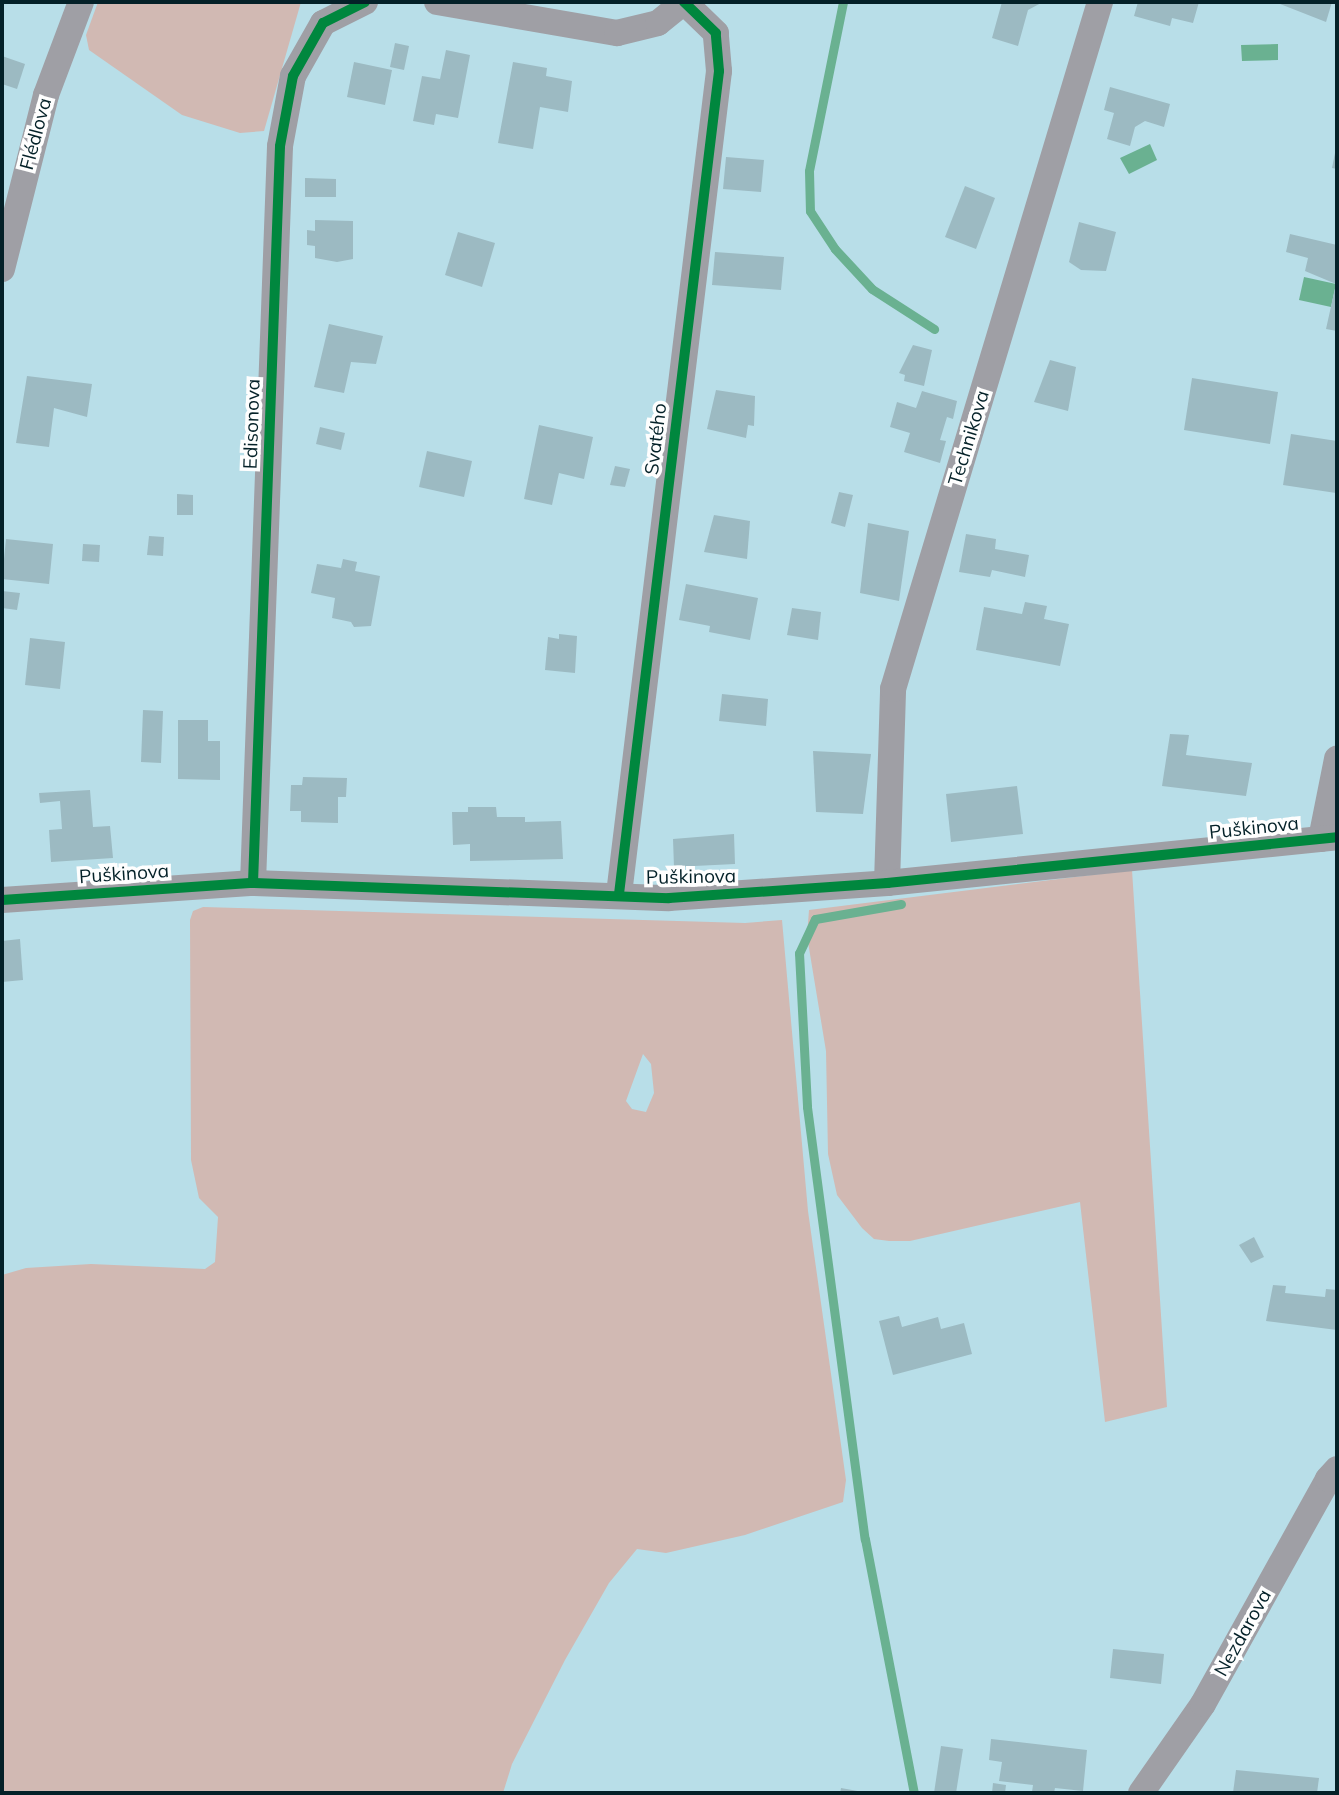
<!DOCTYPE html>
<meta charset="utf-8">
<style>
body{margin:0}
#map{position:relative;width:1339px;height:1795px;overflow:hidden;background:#b8dee8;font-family:Mulish,sans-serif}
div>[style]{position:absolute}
.green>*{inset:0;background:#d1b9b3}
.water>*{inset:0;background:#6ab191}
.stream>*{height:9px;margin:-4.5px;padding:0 4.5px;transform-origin:4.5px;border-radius:4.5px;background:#6ab191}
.building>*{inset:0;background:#9cbac2}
.minor>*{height:26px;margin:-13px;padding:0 13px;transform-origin:13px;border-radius:13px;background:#9f9fa5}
.cycleway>*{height:10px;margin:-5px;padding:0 5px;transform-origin:5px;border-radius:5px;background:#00873e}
span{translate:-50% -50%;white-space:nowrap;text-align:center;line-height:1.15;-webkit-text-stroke:7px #fefefe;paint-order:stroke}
.street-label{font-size:19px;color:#042128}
.frame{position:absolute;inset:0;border:4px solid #042128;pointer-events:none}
</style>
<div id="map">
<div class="green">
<div style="clip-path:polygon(98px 2px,301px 2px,264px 131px,240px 133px,182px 115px,89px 50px,86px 35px)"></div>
<div style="clip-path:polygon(1132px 870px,1167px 1407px,1105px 1422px,1080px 1202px,910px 1241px,889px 1241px,874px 1239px,862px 1228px,837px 1195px,828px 1154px,826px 1051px,807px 936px,809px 910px)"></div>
<div style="clip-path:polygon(evenodd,203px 907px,745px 923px,782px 920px,808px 1211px,846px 1480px,843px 1502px,745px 1535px,666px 1553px,637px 1549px,609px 1583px,565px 1660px,512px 1764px,503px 1793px,2px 1793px,2px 1275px,26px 1268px,91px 1264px,205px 1269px,215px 1262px,218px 1217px,199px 1198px,191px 1160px,190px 920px,193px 911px,203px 907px,643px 1054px,651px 1064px,654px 1093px,646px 1112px,632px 1109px,626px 1101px,643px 1054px)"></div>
</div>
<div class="water">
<div style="clip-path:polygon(1278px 44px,1278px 60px,1242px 61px,1241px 45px)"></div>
<div style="clip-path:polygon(1150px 144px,1157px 160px,1129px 174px,1120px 158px)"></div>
<div style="clip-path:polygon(1304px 277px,1336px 284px,1331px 307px,1299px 300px)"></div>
</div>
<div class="stream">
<div style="left:843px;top:2px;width:172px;rotate:101.4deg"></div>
<div style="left:809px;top:171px;width:40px;rotate:88.6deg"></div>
<div style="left:810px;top:211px;width:45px;rotate:56.7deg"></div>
<div style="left:835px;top:249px;width:54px;rotate:47.2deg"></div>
<div style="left:872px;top:289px;width:74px;rotate:32.8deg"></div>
<div style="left:901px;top:904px;width:87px;rotate:170.1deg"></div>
<div style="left:815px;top:919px;width:38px;rotate:115deg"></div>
<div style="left:799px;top:953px;width:154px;rotate:87deg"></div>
<div style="left:807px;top:1107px;width:436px;rotate:82.4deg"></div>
<div style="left:865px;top:1539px;width:259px;rotate:79.1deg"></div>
</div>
<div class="building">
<div style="clip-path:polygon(1002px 2px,1043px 2px,1028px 10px,1018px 46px,992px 38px)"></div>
<div style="clip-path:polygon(1138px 2px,1199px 2px,1193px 23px,1172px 18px,1170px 26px,1134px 16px)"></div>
<div style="clip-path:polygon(1275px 2px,1332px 2px,1326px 22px)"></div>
<div style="clip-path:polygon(395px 43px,409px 46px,404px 70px,390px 67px)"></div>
<div style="clip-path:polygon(446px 50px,470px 55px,458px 118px,436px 114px,434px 125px,413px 121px,422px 76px,440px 79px)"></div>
<div style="clip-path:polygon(2px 56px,25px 64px,17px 89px,2px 84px)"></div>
<div style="clip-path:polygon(354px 62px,392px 70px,385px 105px,347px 97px)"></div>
<div style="clip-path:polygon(513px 62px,547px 68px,546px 76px,572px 81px,568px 112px,540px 107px,533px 149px,498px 143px)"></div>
<div style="clip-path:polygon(1110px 87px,1170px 104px,1164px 127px,1145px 121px,1135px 127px,1130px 146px,1107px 139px,1114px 113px,1104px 110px)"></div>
<div style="clip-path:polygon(1336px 148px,1337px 148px,1337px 169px,1332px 168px)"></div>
<div style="clip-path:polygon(726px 157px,764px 160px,761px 192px,723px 189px)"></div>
<div style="clip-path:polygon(305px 178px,336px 179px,336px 197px,305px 197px)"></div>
<div style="clip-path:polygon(965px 186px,995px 198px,976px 249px,945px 237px)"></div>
<div style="clip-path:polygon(315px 220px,353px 221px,353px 259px,337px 262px,315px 258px,315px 246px,307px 245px,307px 230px,315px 231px)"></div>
<div style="clip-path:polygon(1079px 222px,1116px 232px,1106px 271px,1081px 270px,1069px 262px)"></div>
<div style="clip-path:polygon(458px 232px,495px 243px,482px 287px,445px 275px)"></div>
<div style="clip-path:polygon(1290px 234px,1337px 245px,1337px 331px,1326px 329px,1336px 284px,1305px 271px,1308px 258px,1286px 252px)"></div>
<div style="clip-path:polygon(715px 252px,784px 257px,781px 290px,712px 285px)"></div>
<div style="clip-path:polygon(329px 324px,383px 336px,376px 364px,351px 362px,344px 393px,314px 387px)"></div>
<div style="clip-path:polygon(913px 345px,932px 350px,924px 386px,904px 381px,905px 375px,899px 373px)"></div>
<div style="clip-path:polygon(1050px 360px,1076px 367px,1068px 411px,1034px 402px)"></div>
<div style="clip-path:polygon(27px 376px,92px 384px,87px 417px,54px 408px,49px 447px,16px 443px)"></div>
<div style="clip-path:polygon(1192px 378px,1278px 392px,1270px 444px,1184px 430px)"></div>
<div style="clip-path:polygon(716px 390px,755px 396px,754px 426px,748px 425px,746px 438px,707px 429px)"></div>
<div style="clip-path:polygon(922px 391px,957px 401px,953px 419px,947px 417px,940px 440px,946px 441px,940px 463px,904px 452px,910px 433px,890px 427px,897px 402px,916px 408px)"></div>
<div style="clip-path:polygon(539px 425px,593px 437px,584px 479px,559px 473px,552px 505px,524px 499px)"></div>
<div style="clip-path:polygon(320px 427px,345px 433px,341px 450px,316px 444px)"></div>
<div style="clip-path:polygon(1291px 434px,1337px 441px,1336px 493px,1283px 485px)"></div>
<div style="clip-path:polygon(427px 451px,472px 461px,464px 497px,419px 487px)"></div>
<div style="clip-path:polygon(615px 466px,630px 469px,625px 487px,610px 485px)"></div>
<div style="clip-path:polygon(839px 492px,853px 495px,845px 527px,831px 523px)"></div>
<div style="clip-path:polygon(177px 494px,193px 495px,193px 515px,177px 515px)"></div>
<div style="clip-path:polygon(714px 515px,750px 521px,747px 559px,704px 552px)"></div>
<div style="clip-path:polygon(868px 523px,909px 531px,899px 601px,860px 593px)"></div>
<div style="clip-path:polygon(966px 534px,996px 539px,995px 549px,1029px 555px,1025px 577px,992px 570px,990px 577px,959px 572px)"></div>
<div style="clip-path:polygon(149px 536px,164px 537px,163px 556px,147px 555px)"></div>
<div style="clip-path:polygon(6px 539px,53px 544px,49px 584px,2px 579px)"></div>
<div style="clip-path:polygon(83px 544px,100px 545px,99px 562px,82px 561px)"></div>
<div style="clip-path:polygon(343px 559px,357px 562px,355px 571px,380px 576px,371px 626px,354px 627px,351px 622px,332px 618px,335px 598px,311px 593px,317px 564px,341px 568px)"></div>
<div style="clip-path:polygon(686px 584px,758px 598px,750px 640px,709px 632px,710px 626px,679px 620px)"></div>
<div style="clip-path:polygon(2px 591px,20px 593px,17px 610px,2px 608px)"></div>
<div style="clip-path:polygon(1025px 602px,1047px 606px,1044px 619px,1069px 624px,1060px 666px,976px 650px,984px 607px,1022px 614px)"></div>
<div style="clip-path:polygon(792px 608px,821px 612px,818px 640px,787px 635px)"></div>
<div style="clip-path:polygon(559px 634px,577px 636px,575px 673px,545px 670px,548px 637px,559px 639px)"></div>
<div style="clip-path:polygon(30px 638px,65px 642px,60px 689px,25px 685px)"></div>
<div style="clip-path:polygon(722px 694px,768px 699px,766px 726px,719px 721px)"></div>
<div style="clip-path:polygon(143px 710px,163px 711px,161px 763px,141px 762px)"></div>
<div style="clip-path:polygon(178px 720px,208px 720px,208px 741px,220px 741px,220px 780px,178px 779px)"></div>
<div style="clip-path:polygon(1170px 734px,1189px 735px,1186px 755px,1252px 763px,1246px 796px,1162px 786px)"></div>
<div style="clip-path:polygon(813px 751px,871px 754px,863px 814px,816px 812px)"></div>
<div style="clip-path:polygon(303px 777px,347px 778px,346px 797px,338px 797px,338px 823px,301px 822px,301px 811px,290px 811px,291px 785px,302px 785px)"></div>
<div style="clip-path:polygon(1017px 786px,1023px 834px,951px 842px,946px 794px)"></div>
<div style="clip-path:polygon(90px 790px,93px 827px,110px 826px,113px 858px,51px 862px,49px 830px,62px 829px,60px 801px,40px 803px,39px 793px)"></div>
<div style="clip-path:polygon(468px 807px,496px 807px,497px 817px,525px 817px,525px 822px,561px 821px,563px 859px,470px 861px,470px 844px,453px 845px,452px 812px,468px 812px)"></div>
<div style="clip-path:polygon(734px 834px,735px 864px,674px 867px,673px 839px)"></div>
<div style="clip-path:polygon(20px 939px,23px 980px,2px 982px,2px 941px)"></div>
<div style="clip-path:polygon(1254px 1237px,1264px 1257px,1251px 1263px,1239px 1245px)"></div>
<div style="clip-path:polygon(1273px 1285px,1286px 1286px,1285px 1293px,1325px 1297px,1326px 1289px,1337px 1290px,1337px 1330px,1266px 1321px)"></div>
<div style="clip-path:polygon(899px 1316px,902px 1327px,938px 1317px,941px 1329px,964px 1323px,972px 1354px,893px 1375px,879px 1321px)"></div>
<div style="clip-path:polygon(1113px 1649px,1164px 1654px,1161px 1684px,1110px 1678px)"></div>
<div style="clip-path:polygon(991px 1739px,1087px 1750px,1083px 1791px,1055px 1788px,1054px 1793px,1044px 1793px,1032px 1792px,1033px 1785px,999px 1781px,1002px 1762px,989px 1760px)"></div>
<div style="clip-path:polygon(941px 1746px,963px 1749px,956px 1793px,934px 1793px)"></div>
<div style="clip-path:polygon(1236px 1770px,1319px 1778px,1317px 1793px,1233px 1793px)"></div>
<div style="clip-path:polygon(993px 1783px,1006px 1785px,1005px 1793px,992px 1793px)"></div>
<div style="clip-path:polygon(841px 1788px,863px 1792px,862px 1793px,840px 1793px)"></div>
</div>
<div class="minor">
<div style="left:437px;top:2px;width:183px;rotate:9.8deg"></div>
<div style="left:617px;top:33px;width:42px;rotate:-13.7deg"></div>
<div style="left:658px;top:23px;width:33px;rotate:-39deg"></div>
<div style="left:2px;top:269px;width:179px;rotate:-75.8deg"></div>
<div style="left:46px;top:95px;width:99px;rotate:-69.4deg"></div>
<div style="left:1321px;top:839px;width:82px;rotate:-78.7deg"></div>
<div style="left:253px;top:883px;width:737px;rotate:-87.9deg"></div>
<div style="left:280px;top:146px;width:71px;rotate:-79.5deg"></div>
<div style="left:293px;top:76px;width:61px;rotate:-60.5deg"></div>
<div style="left:323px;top:23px;width:47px;rotate:-26.6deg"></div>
<div style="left:887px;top:883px;width:194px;rotate:-88.2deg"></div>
<div style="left:893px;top:689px;width:718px;rotate:-73.23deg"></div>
<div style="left:619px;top:894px;width:829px;rotate:-83.07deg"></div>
<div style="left:719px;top:71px;width:38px;rotate:-95deg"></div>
<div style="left:716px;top:33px;width:45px;rotate:-135.9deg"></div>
<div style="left:2px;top:900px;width:252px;rotate:-3.9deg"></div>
<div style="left:253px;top:883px;width:416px;rotate:2.1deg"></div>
<div style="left:669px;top:898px;width:219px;rotate:-3.9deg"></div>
<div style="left:887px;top:883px;width:452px;rotate:-5.8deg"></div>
<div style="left:1141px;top:1793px;width:108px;rotate:-55.1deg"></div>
<div style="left:1203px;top:1704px;width:257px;rotate:-60.9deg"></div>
<div style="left:1328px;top:1479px;width:13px;rotate:-48deg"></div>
</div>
<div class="cycleway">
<div style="left:253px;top:883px;width:737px;rotate:-87.9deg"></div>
<div style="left:280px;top:146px;width:71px;rotate:-79.5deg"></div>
<div style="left:293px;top:76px;width:61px;rotate:-60.5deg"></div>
<div style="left:323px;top:23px;width:47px;rotate:-26.6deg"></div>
<div style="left:619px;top:894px;width:829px;rotate:-83.07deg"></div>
<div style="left:719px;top:71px;width:38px;rotate:-95deg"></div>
<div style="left:716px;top:33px;width:45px;rotate:-135.9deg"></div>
<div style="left:2px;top:900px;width:252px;rotate:-3.9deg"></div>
<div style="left:253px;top:883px;width:416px;rotate:2.1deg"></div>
<div style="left:669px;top:898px;width:219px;rotate:-3.9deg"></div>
<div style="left:887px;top:883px;width:452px;rotate:-5.8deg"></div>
</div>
<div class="street-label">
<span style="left:36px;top:134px;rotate:-75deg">Flédlova</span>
<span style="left:252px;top:424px;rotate:-88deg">Edisonova</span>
<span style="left:969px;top:438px;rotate:-73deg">Technikova</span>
<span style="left:656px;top:439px;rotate:-83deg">Svatého</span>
<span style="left:1254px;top:828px;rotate:-6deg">Puškinova</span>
<span style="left:124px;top:874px;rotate:-4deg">Puškinova</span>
<span style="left:691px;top:877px;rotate:-1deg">Puškinova</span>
<span style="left:1243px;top:1633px;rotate:-61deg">Nezdarova</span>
</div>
<div class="frame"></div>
</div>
